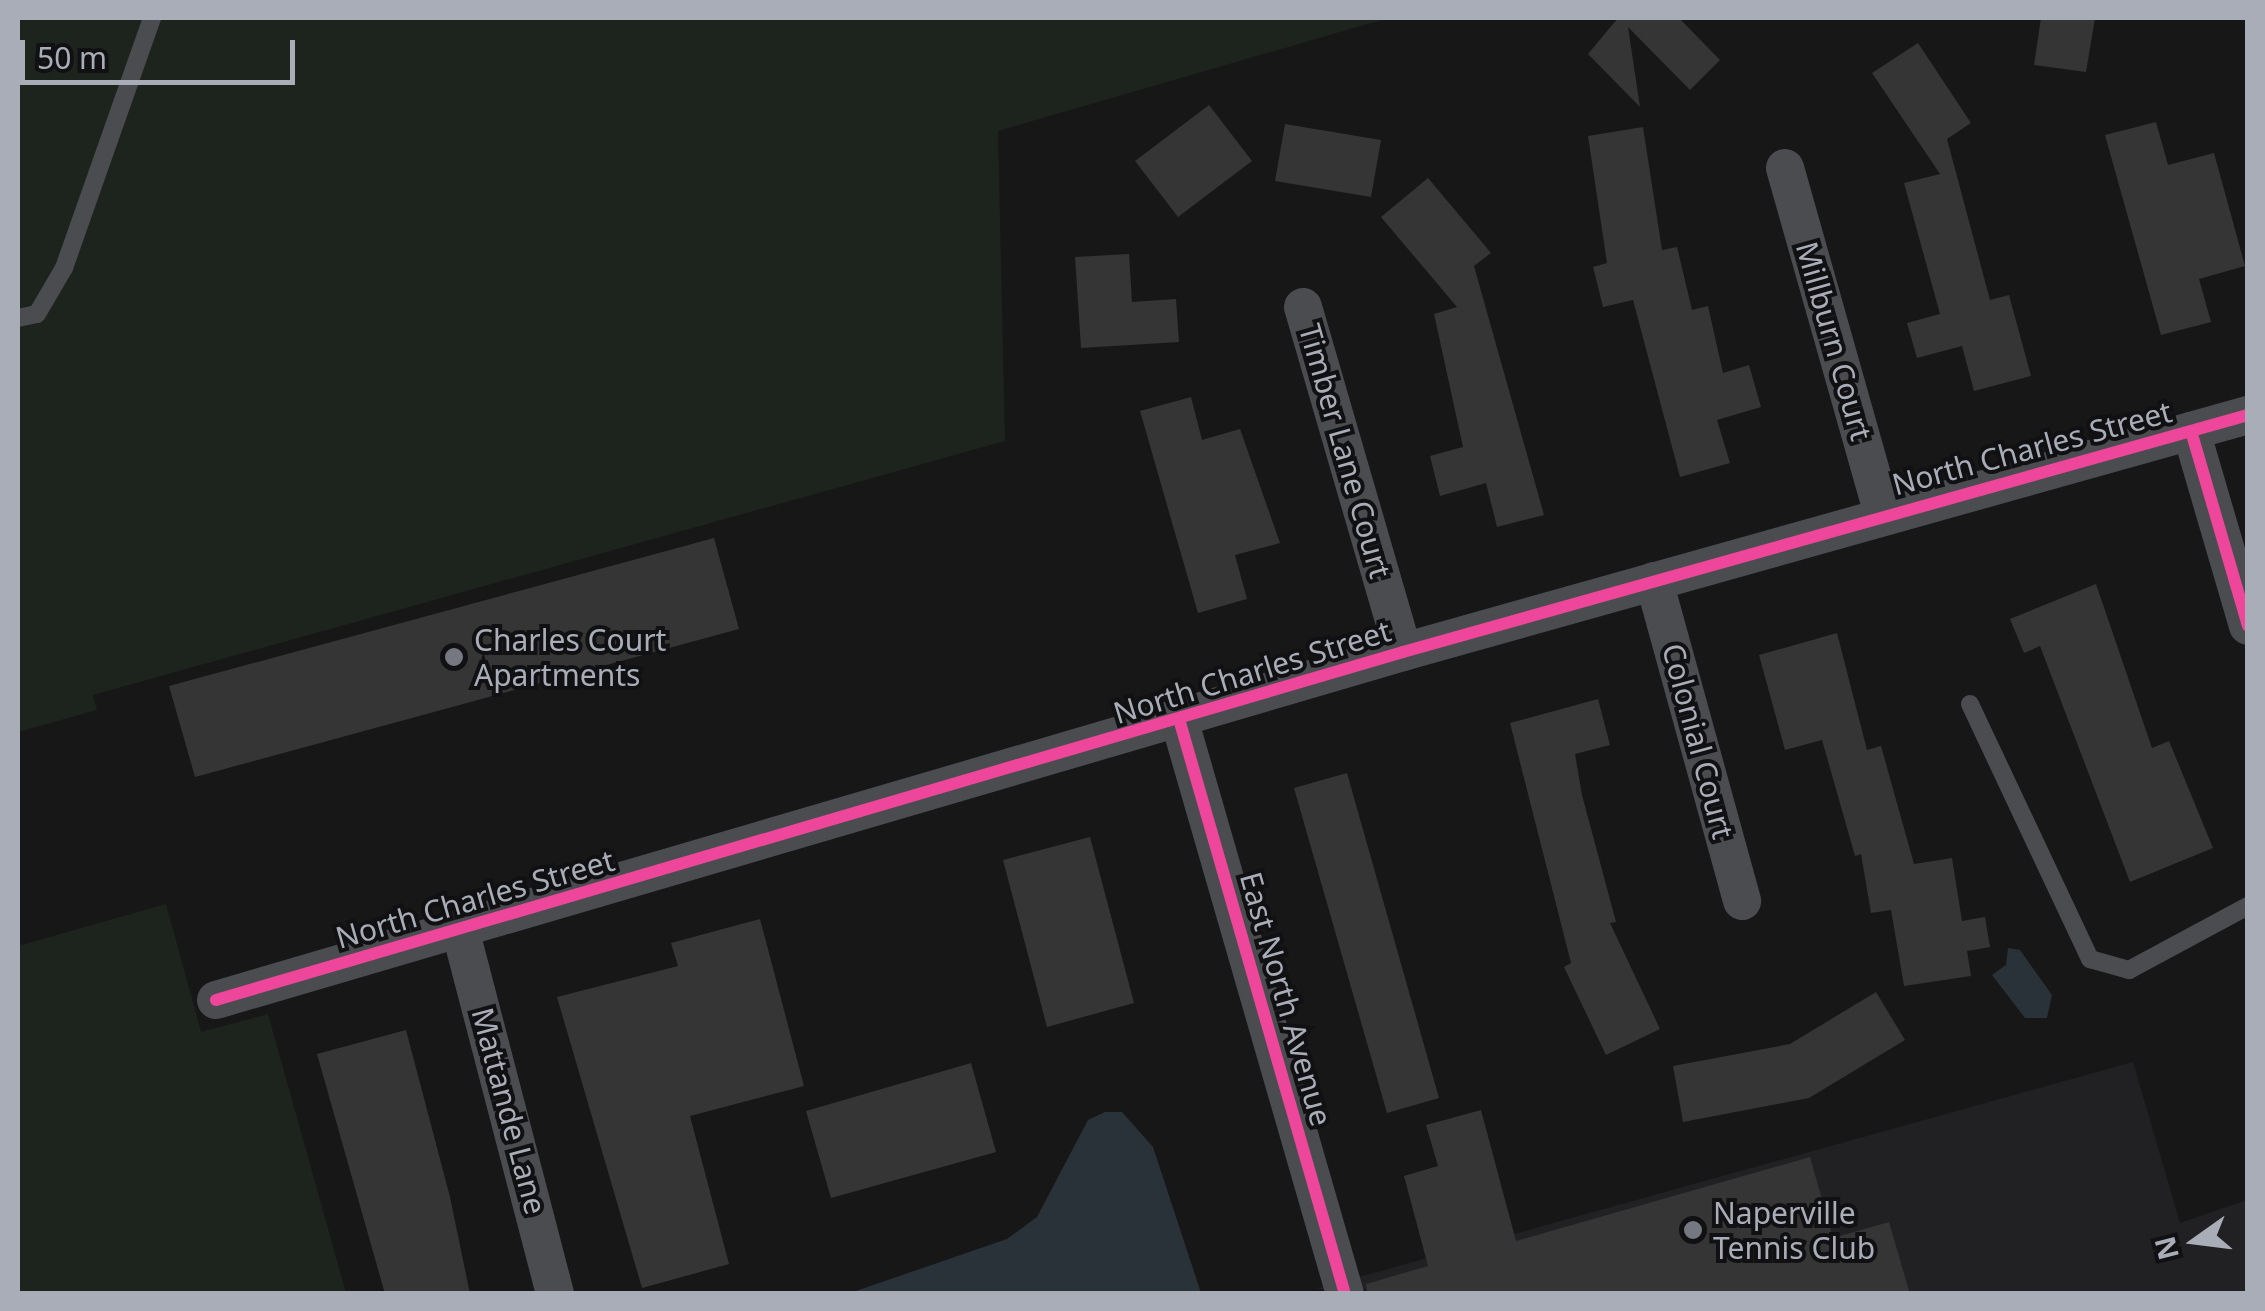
<!DOCTYPE html>
<style>
body{margin:0}
#map{position:relative;width:2265px;height:1311px;overflow:hidden;background:#171717;font-family:"Noto Sans",sans-serif}
div>[style]{position:absolute}
.built>*{inset:0;background:#212123}
.green>*{inset:0;background:#1d241e}
.water>*{inset:0;background:#2a3239}
.building>*{inset:0;background:#353536}
.lane>*{height:18px;margin:-9px;padding:0 9px;transform-origin:9px;border-radius:9px;background:#4b4c50}
.street>*{height:38px;margin:-19px;padding:0 19px;transform-origin:19px;border-radius:19px;background:#4b4c50}
.cycleway>*{height:12px;margin:-6px;padding:0 6px;transform-origin:6px;border-radius:6px;background:#ed469a}
.dots>*{width:28px;height:28px;translate:-50% -50%;box-sizing:border-box;border:5px solid #111113;border-radius:50%}
span{translate:-50% -50%;white-space:nowrap;text-align:center;line-height:1.15;-webkit-text-stroke:8px #111113;paint-order:stroke}
.street-label{font-size:30px;color:#a8adb8}
.poi-label{font-size:30px;color:#a8adb8}
.left{translate:0 -50%;text-align:left}
.frame{position:absolute;inset:0;border:20px solid #a8adb8;pointer-events:none}
.north{position:absolute;left:2145px;top:1191px;width:100px;height:100px;-webkit-text-stroke:8px #111113;paint-order:stroke;rotate:256deg;font-size:28px;font-weight:700;line-height:40px;text-align:center;color:#a8adb8}
.north::after{content:'';display:block;margin:auto;width:35px;height:45px;background:#a8adb8;clip-path:polygon(50% 0,100% 100%,50% 72%,0 100%)}
.scale{position:absolute;left:20px;top:40px;width:275px;height:45px;box-sizing:border-box;border:5px solid #a8adb8;border-top:0;padding-left:12px;font-size:30px;line-height:35px;white-space:nowrap;color:#a8adb8;-webkit-text-stroke:8px #111113;paint-order:stroke}
</style>
<div id="map">
<div class="built">
<div style="clip-path:polygon(2133px 1062px,2180px 1223px,2247px 1200px,2247px 1293px,1316px 1289px)"></div>
</div>
<div class="green">
<div style="clip-path:polygon(18px 18px,1388px 18px,998px 131px,1005px 441px,93px 695px,97px 710px,18px 732px)"></div>
<div style="clip-path:polygon(166px 904px,201px 1032px,268px 1014px,346px 1293px,18px 1293px,18px 946px)"></div>
</div>
<div class="water">
<div style="clip-path:polygon(2008px 948px,2020px 950px,2052px 995px,2047px 1018px,2025px 1018px,1992px 975px,2006px 965px)"></div>
<div style="clip-path:polygon(1105px 1112px,1122px 1112px,1153px 1147px,1201px 1293px,850px 1293px,1007px 1239px,1037px 1217px,1088px 1120px)"></div>
</div>
<div class="building">
<div style="clip-path:polygon(1618px 18px,1679px 18px,1720px 60px,1690px 90px,1628px 27px,1640px 107px,1588px 54px)"></div>
<div style="clip-path:polygon(2041px 18px,2095px 18px,2086px 72px,2034px 65px)"></div>
<div style="clip-path:polygon(1918px 43px,1971px 123px,1947px 139px,1990px 300px,2009px 295px,2031px 376px,1974px 391px,1962px 346px,1917px 358px,1907px 323px,1940px 314px,1904px 183px,1940px 174px,1872px 73px)"></div>
<div style="clip-path:polygon(1209px 105px,1252px 161px,1178px 217px,1135px 161px)"></div>
<div style="clip-path:polygon(2156px 122px,2168px 165px,2214px 153px,2245px 266px,2199px 279px,2211px 322px,2161px 335px,2105px 135px)"></div>
<div style="clip-path:polygon(1285px 124px,1381px 140px,1371px 197px,1275px 181px)"></div>
<div style="clip-path:polygon(1643px 127px,1662px 250px,1677px 247px,1692px 310px,1708px 306px,1723px 373px,1749px 365px,1761px 407px,1717px 420px,1730px 463px,1680px 477px,1633px 300px,1603px 307px,1593px 267px,1607px 263px,1588px 136px)"></div>
<div style="clip-path:polygon(1428px 178px,1491px 253px,1474px 266px,1544px 515px,1497px 527px,1486px 483px,1440px 496px,1430px 456px,1463px 447px,1434px 314px,1457px 307px,1381px 217px)"></div>
<div style="clip-path:polygon(1129px 254px,1132px 302px,1176px 299px,1179px 342px,1081px 348px,1075px 257px)"></div>
<div style="clip-path:polygon(1191px 397px,1202px 440px,1240px 429px,1280px 543px,1235px 555px,1247px 599px,1198px 613px,1140px 411px)"></div>
<div style="clip-path:polygon(714px 538px,739px 629px,195px 777px,169px 686px)"></div>
<div style="clip-path:polygon(2096px 584px,2152px 748px,2169px 741px,2213px 848px,2130px 882px,2040px 646px,2024px 653px,2010px 619px)"></div>
<div style="clip-path:polygon(1837px 633px,1867px 750px,1881px 746px,1914px 864px,1952px 858px,1962px 921px,1985px 917px,1990px 947px,1967px 951px,1971px 976px,1904px 986px,1891px 910px,1871px 913px,1861px 854px,1855px 856px,1822px 740px,1785px 750px,1759px 655px)"></div>
<div style="clip-path:polygon(1598px 699px,1610px 745px,1575px 754px,1582px 795px,1616px 922px,1610px 923px,1660px 1029px,1606px 1055px,1564px 967px,1571px 963px,1510px 723px)"></div>
<div style="clip-path:polygon(1347px 773px,1439px 1098px,1387px 1113px,1294px 788px)"></div>
<div style="clip-path:polygon(1090px 837px,1134px 1003px,1047px 1027px,1003px 860px)"></div>
<div style="clip-path:polygon(760px 919px,804px 1086px,690px 1116px,729px 1264px,642px 1288px,557px 997px,678px 966px,671px 943px)"></div>
<div style="clip-path:polygon(1876px 992px,1905px 1040px,1809px 1098px,1683px 1122px,1673px 1066px,1790px 1044px)"></div>
<div style="clip-path:polygon(406px 1030px,450px 1197px,470px 1294px,385px 1294px,317px 1054px)"></div>
<div style="clip-path:polygon(971px 1063px,996px 1152px,831px 1198px,806px 1111px)"></div>
<div style="clip-path:polygon(1481px 1110px,1516px 1241px,1810px 1157px,1833px 1238px,1889px 1222px,1910px 1294px,1367px 1294px,1366px 1284px,1428px 1266px,1404px 1176px,1438px 1166px,1426px 1125px)"></div>
</div>
<div class="lane">
<div style="left:18px;top:318px;width:19px;rotate:-12deg"></div>
<div style="left:37px;top:314px;width:53px;rotate:-59.6deg"></div>
<div style="left:64px;top:268px;width:265px;rotate:-70.6deg"></div>
<div style="left:1970px;top:704px;width:282px;rotate:64.8deg"></div>
<div style="left:2090px;top:959px;width:41px;rotate:15.8deg"></div>
<div style="left:2129px;top:970px;width:135px;rotate:-28.3deg"></div>
</div>
<div class="street">
<div style="left:1785px;top:168px;width:360px;rotate:74.2deg"></div>
<div style="left:1303px;top:307px;width:359px;rotate:73.8deg"></div>
<div style="left:2191px;top:431px;width:203px;rotate:73.7deg"></div>
<div style="left:1654px;top:581px;width:332px;rotate:74.6deg"></div>
<div style="left:1179px;top:719px;width:598px;rotate:73.9deg"></div>
<div style="left:460px;top:929px;width:377px;rotate:75.4deg"></div>
<div style="left:216px;top:1000px;width:1237px;rotate:-16.34deg"></div>
<div style="left:1403px;top:652px;width:878px;rotate:-15.67deg"></div>
</div>
<div class="cycleway">
<div style="left:2191px;top:431px;width:203px;rotate:73.7deg"></div>
<div style="left:1179px;top:719px;width:598px;rotate:73.9deg"></div>
<div style="left:216px;top:1000px;width:1237px;rotate:-16.34deg"></div>
<div style="left:1403px;top:652px;width:878px;rotate:-15.67deg"></div>
</div>
<div class="dots">
<div style="left:454px;top:657px;background:#757880"></div>
<div style="left:1693px;top:1230px;background:#757880"></div>
</div>
<div class="street-label">
<span style="left:1834px;top:341px;rotate:74deg">Millburn Court</span>
<span style="left:2032px;top:448px;rotate:-15deg">North Charles Street</span>
<span style="left:1345px;top:451px;rotate:74deg">Timber Lane Court</span>
<span style="left:1252px;top:672px;rotate:-17deg">North Charles Street</span>
<span style="left:1698px;top:741px;rotate:75deg">Colonial Court</span>
<span style="left:475px;top:899px;rotate:-16deg">North Charles Street</span>
<span style="left:1286px;top:999px;rotate:74deg">East North Avenue</span>
<span style="left:509px;top:1111px;rotate:75deg">Mattande Lane</span>
</div>
<div class="poi-label">
<span class="left" style="left:474px;top:657px">Charles Court<br>Apartments</span>
<span class="left" style="left:1713px;top:1230px">Naperville<br>Tennis Club</span>
</div>
<div class="frame"></div>
<div class="north">N</div>
<div class="scale">50 m</div>
</div>
